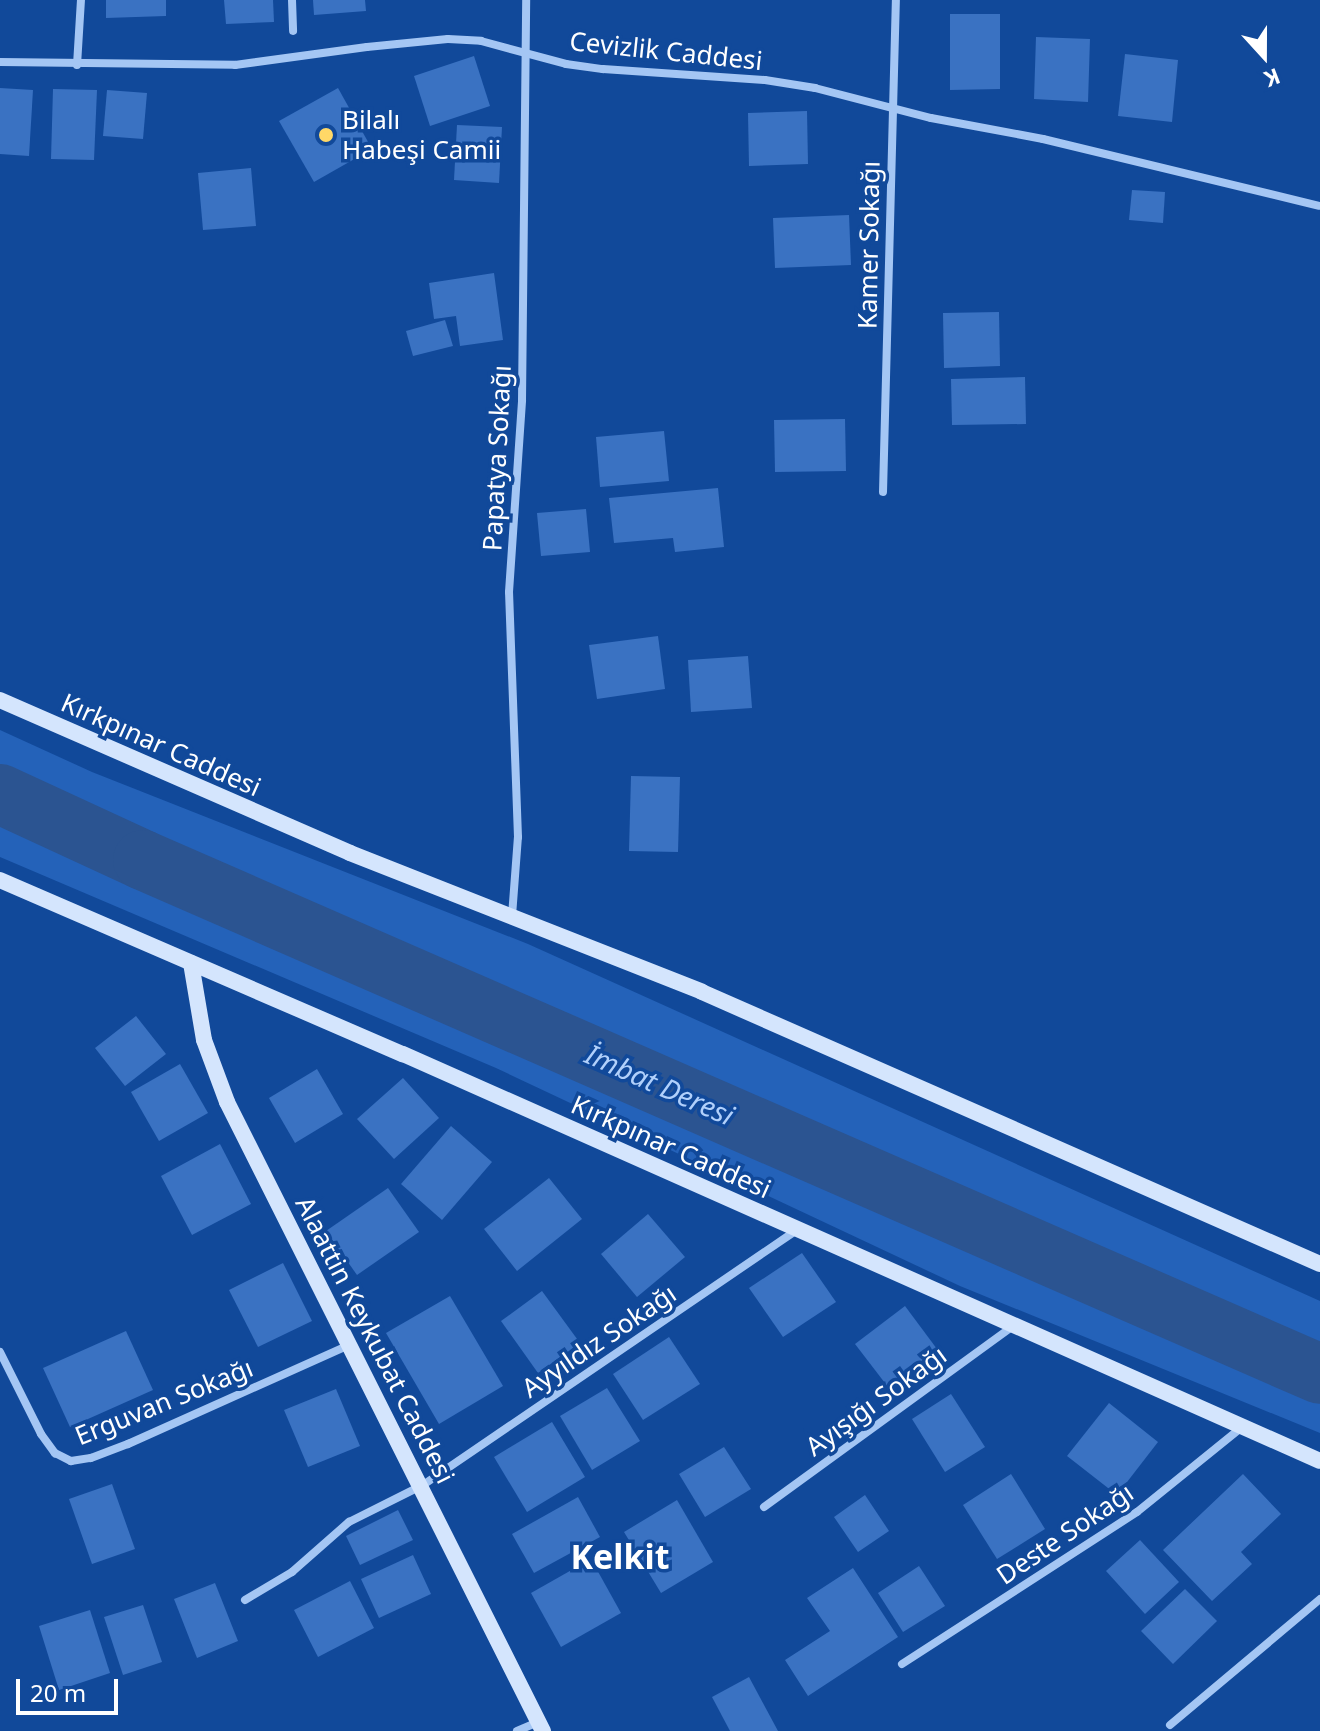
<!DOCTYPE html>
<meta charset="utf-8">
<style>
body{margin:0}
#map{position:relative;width:1320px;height:1731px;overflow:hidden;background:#11499a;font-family:"Noto Sans",sans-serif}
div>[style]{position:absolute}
.green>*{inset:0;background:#2462b9}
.river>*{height:60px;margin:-30px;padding:0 30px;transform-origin:30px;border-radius:30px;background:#2b5491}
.building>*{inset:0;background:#3a72c2}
.street>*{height:8px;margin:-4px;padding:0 4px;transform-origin:4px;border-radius:4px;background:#a4c6f4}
.secondary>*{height:16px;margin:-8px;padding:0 8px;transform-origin:8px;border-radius:8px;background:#d4e5fd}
.dots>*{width:22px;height:22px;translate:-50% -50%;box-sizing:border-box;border:4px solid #11499a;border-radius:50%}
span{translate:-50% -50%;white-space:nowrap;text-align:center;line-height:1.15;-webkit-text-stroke:7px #11499a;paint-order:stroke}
.street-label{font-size:26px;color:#fff}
.poi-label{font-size:26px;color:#fff}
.left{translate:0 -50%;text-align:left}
.water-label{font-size:28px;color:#b1d0fb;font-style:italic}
.district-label{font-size:34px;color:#fff;font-weight:700}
.north{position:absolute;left:1224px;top:16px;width:80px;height:80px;-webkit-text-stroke:6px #11499a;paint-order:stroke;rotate:159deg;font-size:22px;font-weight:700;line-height:32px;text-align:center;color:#fff}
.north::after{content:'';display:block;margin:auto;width:28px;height:36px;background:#fff;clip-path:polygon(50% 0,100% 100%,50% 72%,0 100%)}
.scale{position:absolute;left:16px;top:1679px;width:102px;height:36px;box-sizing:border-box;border:4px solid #fff;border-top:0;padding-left:10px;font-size:24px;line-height:28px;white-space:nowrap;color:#fff;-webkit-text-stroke:6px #11499a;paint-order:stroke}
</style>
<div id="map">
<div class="green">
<div style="clip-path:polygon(0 730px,92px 772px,528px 944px,1320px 1301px,1320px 1433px,960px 1286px,496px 1068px,0 857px)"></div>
</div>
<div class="river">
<div style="left:0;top:794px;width:157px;rotate:24.8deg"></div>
<div style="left:143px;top:860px;width:1284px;rotate:23.59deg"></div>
</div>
<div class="building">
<div style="clip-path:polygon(106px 0,166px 0,166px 16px,106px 18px)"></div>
<div style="clip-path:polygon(224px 0,273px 0,274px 22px,226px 24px)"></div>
<div style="clip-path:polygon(313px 0,365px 0,366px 11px,314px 15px)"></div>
<div style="clip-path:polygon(950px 14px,1000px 14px,1000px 89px,950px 90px)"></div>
<div style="clip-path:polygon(1036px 37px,1090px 39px,1088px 102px,1034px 99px)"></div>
<div style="clip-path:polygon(1125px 54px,1178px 60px,1172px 122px,1118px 116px)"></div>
<div style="clip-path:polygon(474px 56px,490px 106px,430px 126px,414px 76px)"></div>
<div style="clip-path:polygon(0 88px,33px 90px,29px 156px,0 154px)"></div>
<div style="clip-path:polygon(338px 88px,372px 149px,314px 182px,279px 121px)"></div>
<div style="clip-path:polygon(53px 89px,97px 90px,94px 160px,51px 159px)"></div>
<div style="clip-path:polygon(107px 90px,147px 93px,143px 139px,103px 136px)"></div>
<div style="clip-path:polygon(807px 111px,808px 164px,749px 166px,748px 113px)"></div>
<div style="clip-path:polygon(457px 125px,502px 127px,499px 183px,454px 180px)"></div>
<div style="clip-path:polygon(251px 168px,256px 226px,203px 230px,198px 173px)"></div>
<div style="clip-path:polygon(1132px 190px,1165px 192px,1163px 223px,1129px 220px)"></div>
<div style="clip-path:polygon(849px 215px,851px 265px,775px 268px,773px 218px)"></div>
<div style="clip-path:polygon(494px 273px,503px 340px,460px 346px,456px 316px,434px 319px,429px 283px)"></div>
<div style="clip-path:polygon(999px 312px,1000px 366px,944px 368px,943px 313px)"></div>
<div style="clip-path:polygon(445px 320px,453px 346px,413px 356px,406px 331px)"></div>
<div style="clip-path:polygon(1025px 377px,1026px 424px,952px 425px,951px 379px)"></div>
<div style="clip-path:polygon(845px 419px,846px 471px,775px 472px,774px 420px)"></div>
<div style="clip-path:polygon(664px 431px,669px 481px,600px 487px,596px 437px)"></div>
<div style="clip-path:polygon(718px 488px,724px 547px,675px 552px,673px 538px,614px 543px,609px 498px)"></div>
<div style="clip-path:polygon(586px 509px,590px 552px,541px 556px,537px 513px)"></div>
<div style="clip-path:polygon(658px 636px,665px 689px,597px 699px,589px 645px)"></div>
<div style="clip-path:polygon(748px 656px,752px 708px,691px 712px,688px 660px)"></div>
<div style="clip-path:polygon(631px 776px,680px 777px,678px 852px,629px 851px)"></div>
<div style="clip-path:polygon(136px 1016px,166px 1054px,125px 1086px,95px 1048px)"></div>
<div style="clip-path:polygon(180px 1064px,208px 1113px,159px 1141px,131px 1092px)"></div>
<div style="clip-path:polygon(317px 1069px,343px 1114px,295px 1143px,269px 1098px)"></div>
<div style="clip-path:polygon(403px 1078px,439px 1118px,394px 1159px,357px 1119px)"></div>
<div style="clip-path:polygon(451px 1126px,492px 1162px,442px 1220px,401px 1184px)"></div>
<div style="clip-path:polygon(220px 1144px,251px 1204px,192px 1235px,161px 1176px)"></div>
<div style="clip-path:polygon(549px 1178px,582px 1219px,517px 1271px,484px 1229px)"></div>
<div style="clip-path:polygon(388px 1188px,419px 1232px,357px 1275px,326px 1231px)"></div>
<div style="clip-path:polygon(648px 1214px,685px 1257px,637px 1297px,601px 1254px)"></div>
<div style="clip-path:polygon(802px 1253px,836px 1302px,783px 1337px,749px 1288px)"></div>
<div style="clip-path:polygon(283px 1263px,312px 1321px,258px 1347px,229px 1290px)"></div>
<div style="clip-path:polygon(542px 1291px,580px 1343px,538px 1373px,501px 1321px)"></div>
<div style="clip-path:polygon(450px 1296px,503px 1386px,439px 1424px,386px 1333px)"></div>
<div style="clip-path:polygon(905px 1306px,937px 1349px,888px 1387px,855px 1344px)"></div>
<div style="clip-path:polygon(126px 1331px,153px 1390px,70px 1427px,43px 1368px)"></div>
<div style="clip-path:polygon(669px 1337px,700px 1384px,643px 1420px,613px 1374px)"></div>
<div style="clip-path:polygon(607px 1388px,640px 1441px,592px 1470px,560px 1416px)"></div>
<div style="clip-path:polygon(336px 1389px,360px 1446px,308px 1467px,284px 1410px)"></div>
<div style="clip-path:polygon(951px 1394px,985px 1447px,945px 1472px,912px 1419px)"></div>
<div style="clip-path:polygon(1109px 1403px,1158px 1442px,1117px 1495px,1067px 1456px)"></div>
<div style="clip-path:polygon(552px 1422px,585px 1477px,527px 1512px,494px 1457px)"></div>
<div style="clip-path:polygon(724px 1447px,751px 1489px,705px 1517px,679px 1474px)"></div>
<div style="clip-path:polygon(1011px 1474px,1045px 1529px,997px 1559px,963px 1505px)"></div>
<div style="clip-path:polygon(1243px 1474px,1281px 1514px,1241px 1552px,1252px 1564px,1212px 1601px,1163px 1550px)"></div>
<div style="clip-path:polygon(112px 1484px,135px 1549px,92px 1564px,69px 1499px)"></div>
<div style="clip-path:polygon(865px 1495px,889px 1531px,858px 1552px,834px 1517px)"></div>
<div style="clip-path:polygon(578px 1497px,600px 1537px,534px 1573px,512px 1534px)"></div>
<div style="clip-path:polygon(677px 1500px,713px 1562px,661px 1593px,624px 1532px)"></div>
<div style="clip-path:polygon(398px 1510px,413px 1540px,360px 1565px,346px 1536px)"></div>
<div style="clip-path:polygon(1140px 1540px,1179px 1582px,1145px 1614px,1106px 1571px)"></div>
<div style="clip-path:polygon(413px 1555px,431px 1594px,379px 1618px,361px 1579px)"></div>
<div style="clip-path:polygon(591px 1559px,621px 1613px,561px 1647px,531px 1593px)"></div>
<div style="clip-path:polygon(919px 1566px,945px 1606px,903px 1632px,878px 1593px)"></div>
<div style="clip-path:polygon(853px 1568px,898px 1637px,808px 1696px,785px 1660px,830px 1631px,807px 1598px)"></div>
<div style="clip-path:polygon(350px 1581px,374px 1628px,318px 1657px,294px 1610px)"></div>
<div style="clip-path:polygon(215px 1583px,238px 1641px,197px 1658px,174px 1599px)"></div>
<div style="clip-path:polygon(1185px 1589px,1217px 1621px,1173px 1664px,1141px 1631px)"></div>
<div style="clip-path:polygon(143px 1605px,162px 1662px,123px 1675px,104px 1617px)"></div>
<div style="clip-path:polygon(90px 1610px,110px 1673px,59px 1690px,39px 1626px)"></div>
<div style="clip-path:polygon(749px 1677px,778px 1731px,730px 1731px,712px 1697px)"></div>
</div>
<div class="street">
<div style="left:292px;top:0;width:31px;rotate:88deg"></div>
<div style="left:0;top:62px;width:235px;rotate:0.7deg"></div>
<div style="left:235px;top:65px;width:133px;rotate:-7.8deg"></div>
<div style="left:367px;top:47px;width:81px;rotate:-5.6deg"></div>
<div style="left:448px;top:39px;width:33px;rotate:3deg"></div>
<div style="left:481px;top:41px;width:88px;rotate:15.1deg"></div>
<div style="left:566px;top:64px;width:37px;rotate:8deg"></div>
<div style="left:603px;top:69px;width:162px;rotate:3.9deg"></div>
<div style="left:765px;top:80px;width:51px;rotate:9.1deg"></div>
<div style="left:815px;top:88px;width:120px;rotate:14.5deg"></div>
<div style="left:931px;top:118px;width:114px;rotate:10.6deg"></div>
<div style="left:1043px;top:139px;width:284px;rotate:13.6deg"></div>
<div style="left:77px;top:65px;width:65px;rotate:-86.5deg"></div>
<div style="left:883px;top:492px;width:492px;rotate:-88.5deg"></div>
<div style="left:512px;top:916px;width:79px;rotate:-85.7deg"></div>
<div style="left:518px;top:837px;width:245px;rotate:-92.1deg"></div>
<div style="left:509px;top:592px;width:192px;rotate:-86.1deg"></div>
<div style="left:522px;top:400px;width:400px;rotate:-89.4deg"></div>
<div style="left:0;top:1352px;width:92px;rotate:63.4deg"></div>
<div style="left:41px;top:1434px;width:24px;rotate:54deg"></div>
<div style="left:55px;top:1453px;width:18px;rotate:27deg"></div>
<div style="left:71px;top:1461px;width:20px;rotate:-9deg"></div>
<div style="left:91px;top:1458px;width:40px;rotate:-21deg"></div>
<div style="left:128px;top:1444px;width:242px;rotate:-24.1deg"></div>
<div style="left:764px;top:1507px;width:306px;rotate:-36deg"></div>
<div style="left:245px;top:1600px;width:55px;rotate:-30.8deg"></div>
<div style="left:292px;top:1572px;width:76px;rotate:-41.3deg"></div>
<div style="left:349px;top:1522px;width:83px;rotate:-26.6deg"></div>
<div style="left:423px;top:1485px;width:451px;rotate:-34.3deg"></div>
<div style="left:902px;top:1664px;width:280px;rotate:-32.9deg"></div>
<div style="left:1137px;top:1512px;width:135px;rotate:-39deg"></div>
<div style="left:1170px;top:1725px;width:196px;rotate:-40deg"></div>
<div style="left:517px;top:1731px;width:23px;rotate:-23deg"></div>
</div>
<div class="secondary">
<div style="left:0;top:700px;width:382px;rotate:23.6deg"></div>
<div style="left:350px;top:853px;width:378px;rotate:21.5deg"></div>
<div style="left:702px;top:992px;width:675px;rotate:23.76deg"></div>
<div style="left:0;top:880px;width:439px;rotate:23.4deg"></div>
<div style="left:403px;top:1054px;width:1003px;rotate:23.93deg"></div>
<div style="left:191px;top:963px;width:78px;rotate:80.4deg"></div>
<div style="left:204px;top:1040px;width:66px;rotate:69.6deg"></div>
<div style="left:227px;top:1102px;width:704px;rotate:63.33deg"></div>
</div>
<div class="dots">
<div style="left:326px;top:135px;background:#ffd867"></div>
</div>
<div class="street-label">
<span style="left:666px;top:51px;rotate:6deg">Cevizlik Caddesi</span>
<span style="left:869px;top:245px;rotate:-89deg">Kamer Sokağı</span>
<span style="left:497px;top:458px;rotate:-87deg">Papatya Sokağı</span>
<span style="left:161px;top:745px;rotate:24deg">Kırkpınar Caddesi</span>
<span style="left:671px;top:1147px;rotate:24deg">Kırkpınar Caddesi</span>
<span style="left:375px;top:1340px;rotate:63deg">Alaattin Keykubat Caddesi</span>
<span style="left:599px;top:1341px;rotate:-34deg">Ayyıldız Sokağı</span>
<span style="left:876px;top:1401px;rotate:-36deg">Ayışığı Sokağı</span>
<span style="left:164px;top:1402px;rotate:-22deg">Erguvan Sokağı</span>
<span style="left:1065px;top:1534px;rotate:-34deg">Deste Sokağı</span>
</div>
<div class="poi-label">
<span class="left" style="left:342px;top:135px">Bilalı<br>Habeşi Camii</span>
</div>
<div class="water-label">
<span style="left:660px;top:1084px;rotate:24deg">İmbat Deresi</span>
</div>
<div class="district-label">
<span style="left:620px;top:1557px">Kelkit</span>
</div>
<div class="north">K</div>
<div class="scale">20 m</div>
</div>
